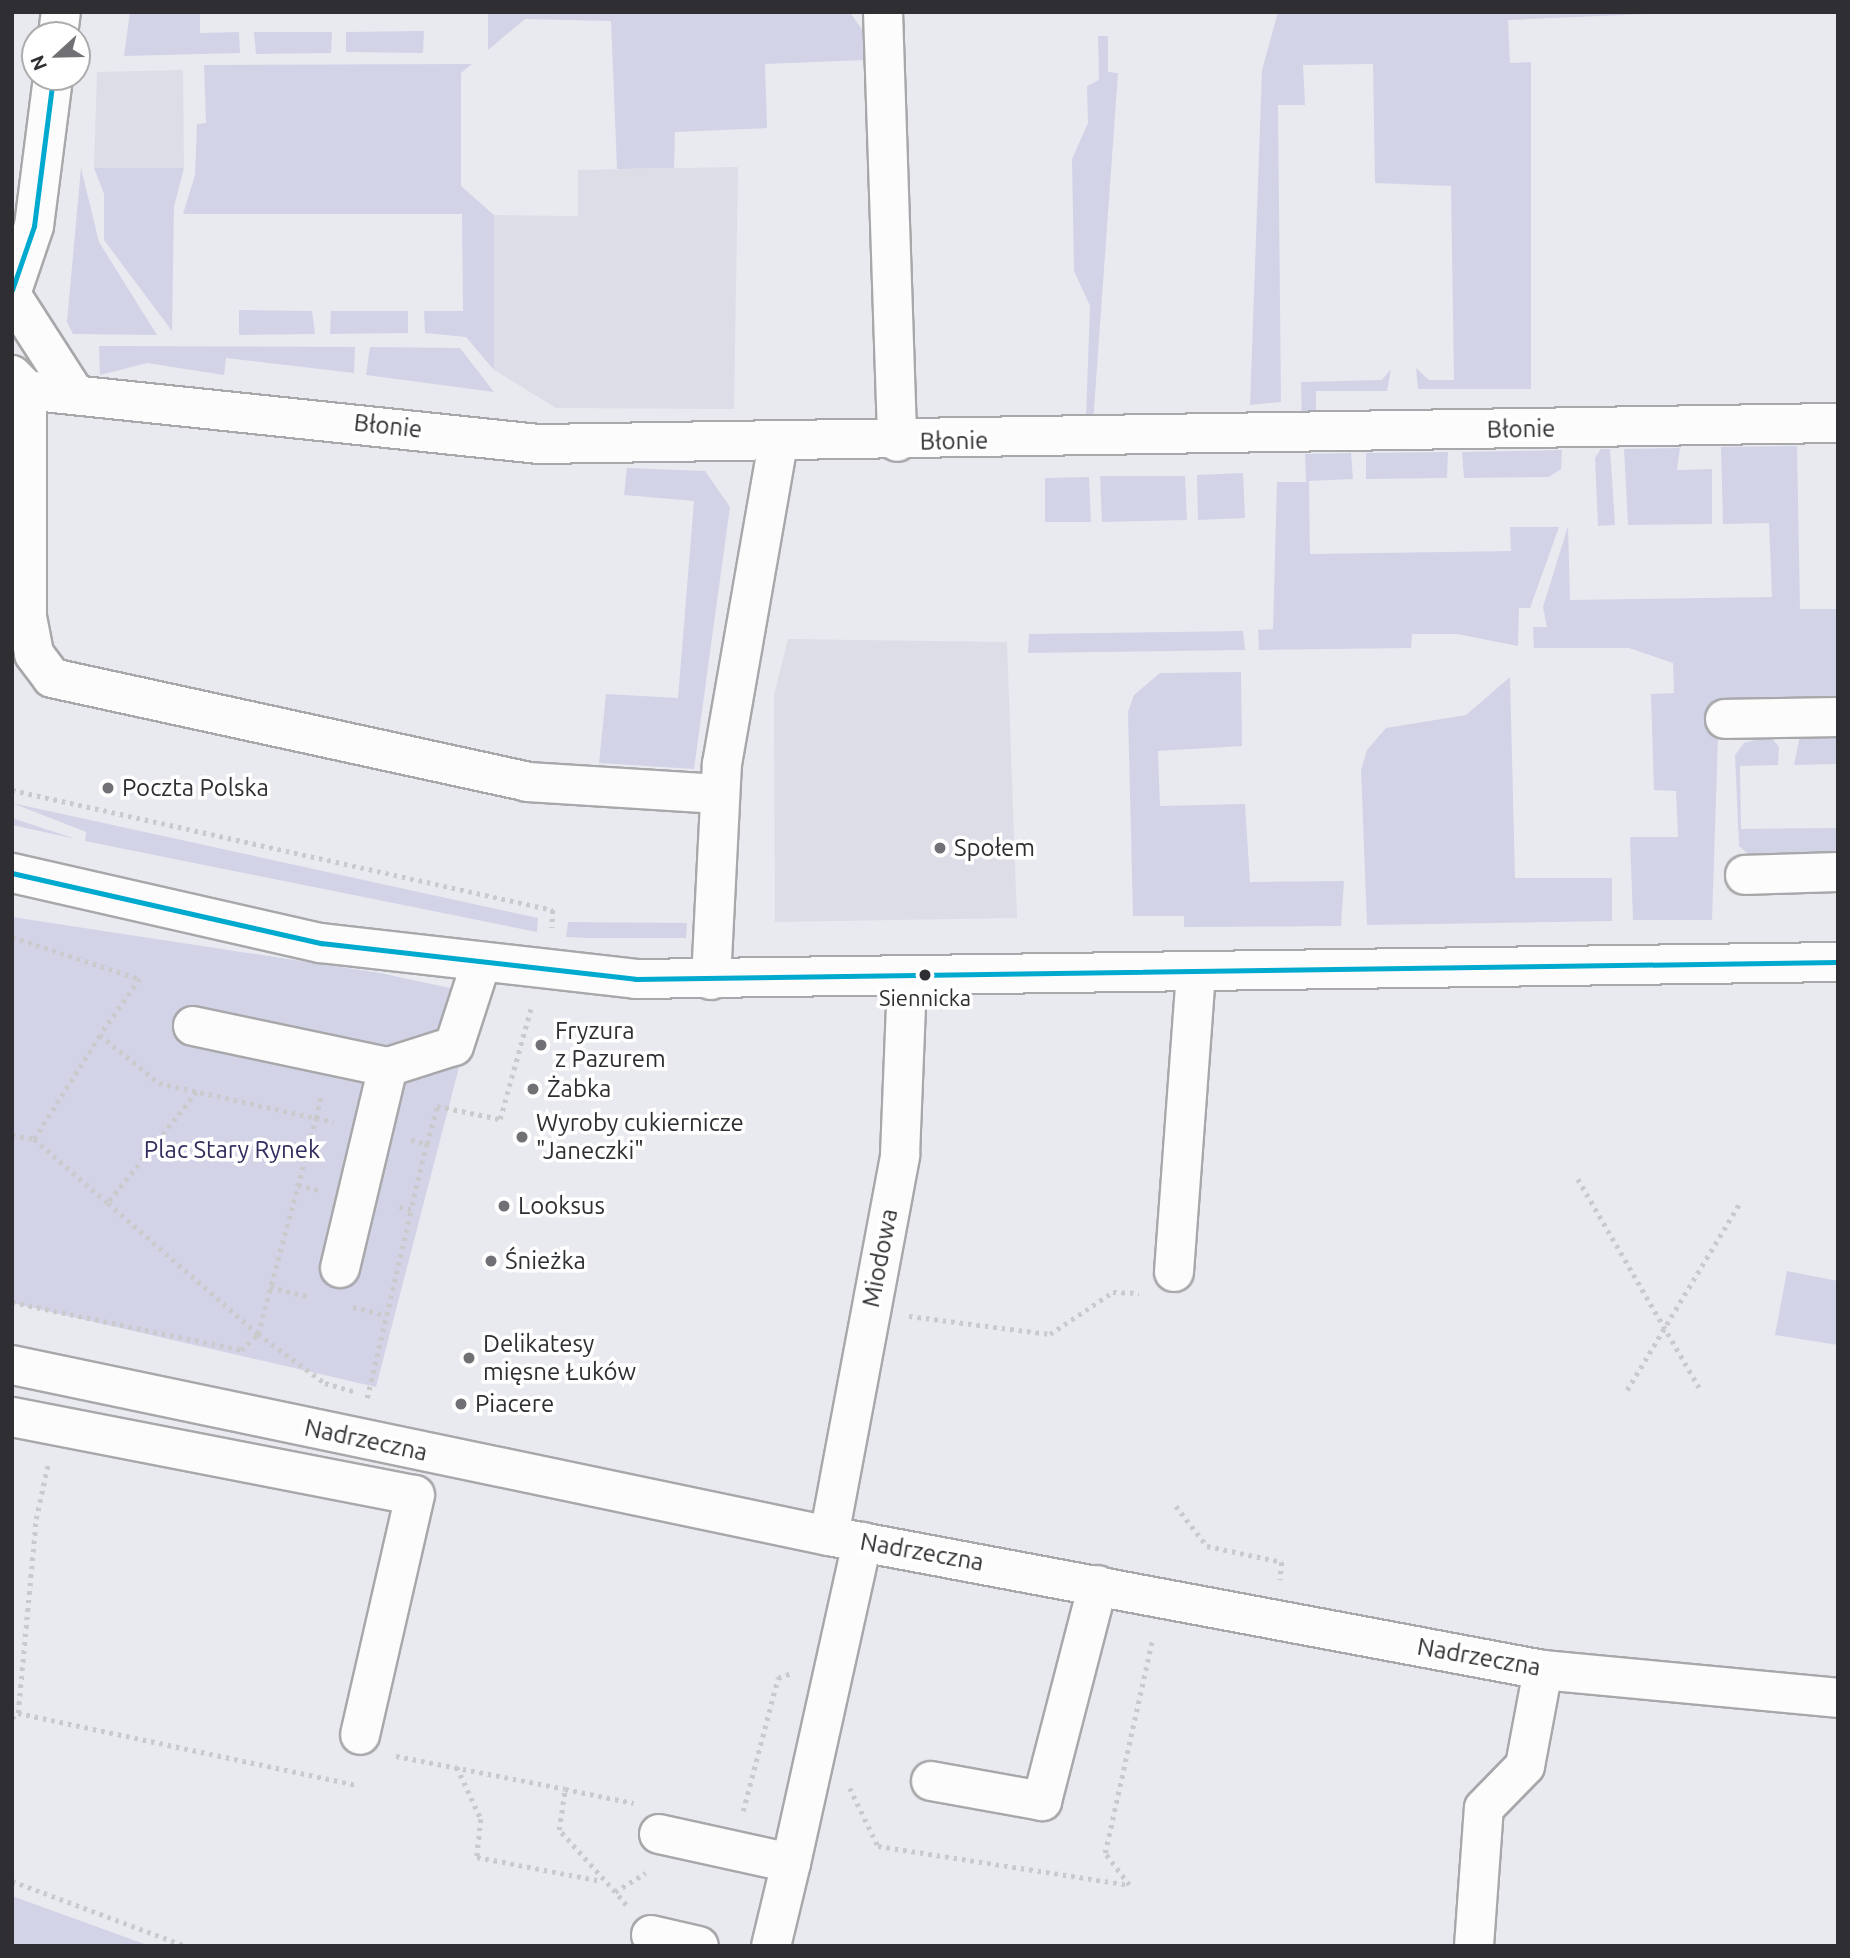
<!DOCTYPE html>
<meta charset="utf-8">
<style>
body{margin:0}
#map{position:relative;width:1850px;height:1958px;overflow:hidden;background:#e9eaef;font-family:Ubuntu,sans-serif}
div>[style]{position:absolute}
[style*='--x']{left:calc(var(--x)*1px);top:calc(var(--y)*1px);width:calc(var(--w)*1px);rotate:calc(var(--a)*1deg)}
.built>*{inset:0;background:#dddde8}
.green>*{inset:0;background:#d2d3e7}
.path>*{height:4.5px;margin-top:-2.25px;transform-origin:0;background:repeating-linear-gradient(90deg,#cacacc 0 3.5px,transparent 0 8.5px)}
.roads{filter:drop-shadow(2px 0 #a8a8ab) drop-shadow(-2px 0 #a8a8ab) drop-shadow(0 2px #a8a8ab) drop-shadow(0 -2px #a8a8ab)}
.minor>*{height:38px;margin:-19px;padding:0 19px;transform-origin:19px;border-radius:19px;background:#fcfcfd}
.major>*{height:38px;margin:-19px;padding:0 19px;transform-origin:19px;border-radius:19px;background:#fcfcfd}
.bus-1>*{height:5px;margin:-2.5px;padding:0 2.5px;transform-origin:2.5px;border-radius:2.5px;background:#00a9ce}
.dots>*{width:19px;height:19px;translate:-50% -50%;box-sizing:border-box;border:4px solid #fff;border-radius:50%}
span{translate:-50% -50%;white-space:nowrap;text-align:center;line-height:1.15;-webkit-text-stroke:7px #fff;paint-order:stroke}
.bus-label{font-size:22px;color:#2f2f33}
.street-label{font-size:24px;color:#2f2f33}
.poi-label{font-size:24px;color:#2f2f33}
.left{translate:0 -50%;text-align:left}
.park-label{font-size:24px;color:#312d5e}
.frame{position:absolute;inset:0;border:14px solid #2f2f33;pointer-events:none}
.north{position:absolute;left:21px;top:21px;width:70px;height:70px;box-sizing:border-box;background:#fff;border:2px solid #acacad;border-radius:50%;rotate:248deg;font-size:19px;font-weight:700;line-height:28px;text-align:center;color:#2f2f33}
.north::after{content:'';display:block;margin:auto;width:24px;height:32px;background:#707075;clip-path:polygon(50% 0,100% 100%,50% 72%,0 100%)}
</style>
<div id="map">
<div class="built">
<div style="clip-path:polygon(183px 70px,184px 168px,94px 168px,97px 72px)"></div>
<div style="clip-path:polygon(738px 167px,734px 409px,556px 408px,494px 370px,494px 215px,578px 216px,578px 170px)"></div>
<div style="clip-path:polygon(788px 639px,1007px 642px,1017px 918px,775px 922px,774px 695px)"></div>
</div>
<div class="green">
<div style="clip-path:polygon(130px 12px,200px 12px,200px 33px,239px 32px,240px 53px,124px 56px)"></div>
<div style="clip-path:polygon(488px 12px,851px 14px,866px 35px,865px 60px,765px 64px,767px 128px,675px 132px,674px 168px,617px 169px,611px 21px,525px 19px,488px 50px)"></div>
<div style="clip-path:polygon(1278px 12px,1692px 12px,1508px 20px,1510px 63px,1531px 62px,1531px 389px,1418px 389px,1416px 368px,1429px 380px,1454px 380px,1451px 186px,1375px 183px,1373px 64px,1303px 65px,1305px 105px,1278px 105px,1281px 402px,1250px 405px,1262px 70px)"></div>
<div style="clip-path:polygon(424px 31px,423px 53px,346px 52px,346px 32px)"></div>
<div style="clip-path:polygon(254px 32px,332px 32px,331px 53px,256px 54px)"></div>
<div style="clip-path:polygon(1098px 36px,1108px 36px,1108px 72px,1118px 73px,1093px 423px,1086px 417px,1090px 306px,1074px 271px,1072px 159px,1088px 123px,1087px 86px,1099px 80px)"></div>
<div style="clip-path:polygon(472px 64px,461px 73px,461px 186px,494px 215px,494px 370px,466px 337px,425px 333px,424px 311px,463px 311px,462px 214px,183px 214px,195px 175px,197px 124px,206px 123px,204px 65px)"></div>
<div style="clip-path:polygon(81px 168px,99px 242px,157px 335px,73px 334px,67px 322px)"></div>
<div style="clip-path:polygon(94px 168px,184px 168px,174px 207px,172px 331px,104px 240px,104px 194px)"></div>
<div style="clip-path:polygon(239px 310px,312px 311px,315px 334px,239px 335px)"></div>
<div style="clip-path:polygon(331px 311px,408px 311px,408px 333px,330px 334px)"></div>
<div style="clip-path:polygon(99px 346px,355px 347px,354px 373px,226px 358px,224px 375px,147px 363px,100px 375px)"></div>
<div style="clip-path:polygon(370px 347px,460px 348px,494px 392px,366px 375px)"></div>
<div style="clip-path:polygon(1391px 369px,1387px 391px,1316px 391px,1316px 424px,1302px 425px,1301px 382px,1382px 380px)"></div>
<div style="clip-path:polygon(1797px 446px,1800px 609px,1838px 609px,1838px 704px,1719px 708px,1712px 920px,1633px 920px,1630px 837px,1678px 837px,1676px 791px,1654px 790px,1651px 694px,1674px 693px,1673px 663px,1629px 648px,1534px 648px,1533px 627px,1547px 627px,1543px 607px,1568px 526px,1570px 600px,1772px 597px,1769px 523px,1723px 524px,1721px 447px)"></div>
<div style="clip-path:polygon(1680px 448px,1677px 470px,1712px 469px,1712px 524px,1628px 525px,1624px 449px)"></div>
<div style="clip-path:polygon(1601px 449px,1610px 449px,1615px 525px,1598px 526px,1595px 458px)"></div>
<div style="clip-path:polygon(1562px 450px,1561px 469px,1549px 477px,1464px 478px,1462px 452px)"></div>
<div style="clip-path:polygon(1448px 452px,1447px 478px,1366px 479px,1366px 453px)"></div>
<div style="clip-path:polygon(1351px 453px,1353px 479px,1309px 481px,1310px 554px,1511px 551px,1510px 527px,1559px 527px,1530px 608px,1519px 608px,1518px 646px,1457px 634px,1412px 634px,1411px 648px,1259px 650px,1258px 630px,1273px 629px,1277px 482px,1306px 482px,1305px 454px)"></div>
<div style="clip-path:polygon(627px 468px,705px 471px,730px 507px,694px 769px,599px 763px,606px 694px,678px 698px,694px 501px,624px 495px)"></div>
<div style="clip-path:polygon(1243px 473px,1245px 518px,1198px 520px,1197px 475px)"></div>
<div style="clip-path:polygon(1100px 476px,1185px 476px,1187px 520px,1102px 522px)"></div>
<div style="clip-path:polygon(1089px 477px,1091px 522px,1045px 522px,1045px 478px)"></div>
<div style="clip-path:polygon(1243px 631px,1245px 650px,1028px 653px,1029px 634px)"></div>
<div style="clip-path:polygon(1241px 672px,1242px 746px,1158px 751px,1160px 806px,1245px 804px,1250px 882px,1344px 881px,1341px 926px,1184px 927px,1184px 916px,1133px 916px,1128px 712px,1134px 695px,1160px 673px)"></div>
<div style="clip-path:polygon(1510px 677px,1515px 878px,1612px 878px,1612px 921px,1367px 925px,1361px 770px,1367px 750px,1386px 728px,1466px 715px)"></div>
<div style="clip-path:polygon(1838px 735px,1838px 764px,1794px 765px,1800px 736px)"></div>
<div style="clip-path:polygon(1770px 736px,1779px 747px,1778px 765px,1740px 766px,1741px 829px,1838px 828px,1838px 858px,1754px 859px,1739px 846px,1735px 755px,1744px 743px)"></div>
<div style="clip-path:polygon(12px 803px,538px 918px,537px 932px,85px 841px,86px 832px)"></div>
<div style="clip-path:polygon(12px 818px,76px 839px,12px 825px)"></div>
<div style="clip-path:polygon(12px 917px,380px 973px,478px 994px,376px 1387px,12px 1303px)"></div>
<div style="clip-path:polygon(568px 922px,687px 923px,686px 938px,588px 938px,566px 937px)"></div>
<div style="clip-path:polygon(1787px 1271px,1838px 1281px,1838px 1345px,1775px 1335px)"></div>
<div style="clip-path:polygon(12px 1896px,150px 1946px,12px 1946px)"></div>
</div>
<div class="path">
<div style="--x:12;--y:790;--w:554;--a:12.51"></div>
<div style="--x:553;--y:910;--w:18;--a:93"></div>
<div style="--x:12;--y:937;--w:135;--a:18.2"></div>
<div style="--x:140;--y:979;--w:69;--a:125.5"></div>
<div style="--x:100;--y:1035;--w:76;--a:39.1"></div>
<div style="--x:159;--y:1083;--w:161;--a:12.6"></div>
<div style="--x:316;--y:1118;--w:25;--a:-78"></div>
<div style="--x:197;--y:1092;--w:142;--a:128.7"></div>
<div style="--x:108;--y:1203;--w:199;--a:41.1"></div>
<div style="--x:258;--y:1334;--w:224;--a:-75"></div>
<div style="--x:316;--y:1118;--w:18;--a:13"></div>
<div style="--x:12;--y:1135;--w:22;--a:10"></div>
<div style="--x:34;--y:1139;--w:98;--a:40.9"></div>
<div style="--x:34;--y:1139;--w:123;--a:-57.6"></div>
<div style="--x:411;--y:1140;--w:16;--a:14"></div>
<div style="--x:427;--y:1144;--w:68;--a:103.6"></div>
<div style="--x:427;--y:1144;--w:39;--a:-75"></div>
<div style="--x:437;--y:1106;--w:64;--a:11.7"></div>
<div style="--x:500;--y:1119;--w:115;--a:-74.4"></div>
<div style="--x:1578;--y:1179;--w:241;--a:59.8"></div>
<div style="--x:298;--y:1185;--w:21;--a:14"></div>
<div style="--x:270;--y:1287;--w:41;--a:14"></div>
<div style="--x:12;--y:1302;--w:234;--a:11.8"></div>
<div style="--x:241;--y:1350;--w:23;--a:-43"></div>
<div style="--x:258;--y:1334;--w:83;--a:36.2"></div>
<div style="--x:325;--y:1383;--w:33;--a:16"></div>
<div style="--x:353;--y:1307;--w:34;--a:14"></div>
<div style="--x:909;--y:1316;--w:142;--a:7.3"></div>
<div style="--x:1050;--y:1334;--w:76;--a:-33.7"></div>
<div style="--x:1113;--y:1292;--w:26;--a:2"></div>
<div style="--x:1627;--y:1390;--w:218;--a:-58.9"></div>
<div style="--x:367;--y:1398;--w:193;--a:-76.8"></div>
<div style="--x:411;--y:1210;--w:16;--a:-166"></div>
<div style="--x:1176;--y:1506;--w:51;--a:52.2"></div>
<div style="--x:1207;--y:1546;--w:77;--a:12"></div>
<div style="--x:1282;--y:1562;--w:18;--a:96"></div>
<div style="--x:18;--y:1713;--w:195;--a:-84.7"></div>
<div style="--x:36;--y:1519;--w:56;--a:-77.7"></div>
<div style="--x:12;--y:1718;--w:8;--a:-40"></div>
<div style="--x:18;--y:1713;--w:348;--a:12"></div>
<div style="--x:396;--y:1756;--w:172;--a:11"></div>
<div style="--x:457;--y:1767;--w:57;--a:65.2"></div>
<div style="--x:481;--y:1819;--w:38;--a:96"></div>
<div style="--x:477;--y:1857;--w:127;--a:10.9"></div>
<div style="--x:850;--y:1788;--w:64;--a:64.2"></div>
<div style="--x:878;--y:1846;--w:254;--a:8.8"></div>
<div style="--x:1129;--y:1885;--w:40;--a:-127"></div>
<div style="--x:1105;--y:1853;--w:221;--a:-77.5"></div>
<div style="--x:743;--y:1811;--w:138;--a:-75.3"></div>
<div style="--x:778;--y:1678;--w:15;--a:-20"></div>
<div style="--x:12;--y:1881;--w:186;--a:20.5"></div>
<div style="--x:615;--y:1892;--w:84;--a:-132.1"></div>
<div style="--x:559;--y:1830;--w:41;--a:-81.7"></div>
<div style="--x:565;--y:1789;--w:70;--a:11.5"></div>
<div style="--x:626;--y:1905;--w:17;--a:-130"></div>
<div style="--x:615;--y:1892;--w:36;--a:-32"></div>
</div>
<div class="roads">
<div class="minor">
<div style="--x:883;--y:12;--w:430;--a:88.1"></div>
<div style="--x:58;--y:35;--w:23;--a:-83"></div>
<div style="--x:12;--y:291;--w:69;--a:-71.3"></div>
<div style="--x:34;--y:226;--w:150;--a:-82.7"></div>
<div style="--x:12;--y:296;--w:113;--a:57.3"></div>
<div style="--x:12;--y:375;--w:21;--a:45"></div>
<div style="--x:27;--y:390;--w:17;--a:7"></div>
<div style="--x:44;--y:392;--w:499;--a:6"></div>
<div style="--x:540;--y:444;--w:1298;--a:-0.93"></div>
<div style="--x:27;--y:390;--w:227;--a:90"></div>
<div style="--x:27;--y:617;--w:38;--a:79"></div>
<div style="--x:34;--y:654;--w:30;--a:53"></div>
<div style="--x:52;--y:678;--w:486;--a:12.3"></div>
<div style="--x:527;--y:782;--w:193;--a:3.6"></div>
<div style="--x:1725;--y:719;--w:113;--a:-1"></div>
<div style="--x:1745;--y:875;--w:93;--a:-1.8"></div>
<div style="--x:711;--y:980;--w:216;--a:-87.1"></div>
<div style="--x:722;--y:764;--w:326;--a:-80.1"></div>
<div style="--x:193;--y:1026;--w:199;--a:11.9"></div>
<div style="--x:388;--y:1067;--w:69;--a:-17.7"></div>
<div style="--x:454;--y:1046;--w:84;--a:-72"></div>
<div style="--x:340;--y:1268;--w:207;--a:-76.6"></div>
<div style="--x:1174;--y:1272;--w:299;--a:-85.8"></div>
<div style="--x:12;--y:1365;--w:835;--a:11.82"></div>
<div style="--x:829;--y:1536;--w:726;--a:10.63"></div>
<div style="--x:1543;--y:1670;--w:296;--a:5.4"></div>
<div style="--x:12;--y:1417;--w:410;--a:11"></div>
<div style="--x:415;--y:1495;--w:246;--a:102.9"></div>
<div style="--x:829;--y:1536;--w:388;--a:-79.4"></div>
<div style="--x:900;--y:1155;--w:177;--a:-87.7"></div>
<div style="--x:931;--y:1781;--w:113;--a:10.2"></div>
<div style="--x:1042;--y:1801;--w:223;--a:-75.5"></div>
<div style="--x:659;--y:1834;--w:135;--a:12.4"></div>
<div style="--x:791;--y:1863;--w:85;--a:103.5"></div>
<div style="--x:791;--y:1863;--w:329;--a:-77.5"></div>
<div style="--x:651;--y:1935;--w:49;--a:12.9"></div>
<div style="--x:1474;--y:1946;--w:138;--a:-85.9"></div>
<div style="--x:1484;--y:1808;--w:59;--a:-45.7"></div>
<div style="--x:1525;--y:1766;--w:98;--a:-79.4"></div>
</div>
<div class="major">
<div style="--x:12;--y:873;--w:317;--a:12.8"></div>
<div style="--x:321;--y:943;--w:316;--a:6.5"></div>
<div style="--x:635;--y:979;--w:1203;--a:-0.81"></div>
</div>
</div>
<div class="bus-1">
<div style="--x:12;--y:290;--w:68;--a:-71"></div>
<div style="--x:34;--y:226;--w:150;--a:-82.7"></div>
<div style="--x:12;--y:873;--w:317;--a:12.8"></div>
<div style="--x:321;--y:943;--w:316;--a:6.5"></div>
<div style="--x:635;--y:979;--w:1203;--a:-0.81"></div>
</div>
<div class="dots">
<div style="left:108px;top:788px;background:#707075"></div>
<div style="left:940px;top:848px;background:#707075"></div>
<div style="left:925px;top:975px;background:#2f2f33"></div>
<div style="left:541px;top:1045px;background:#707075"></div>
<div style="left:533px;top:1089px;background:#707075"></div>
<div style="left:522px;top:1137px;background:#707075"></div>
<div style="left:504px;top:1206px;background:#707075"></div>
<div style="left:491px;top:1261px;background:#707075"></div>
<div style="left:469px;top:1358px;background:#707075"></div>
<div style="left:461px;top:1404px;background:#707075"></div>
</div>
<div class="bus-label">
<span style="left:925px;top:998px">Siennicka</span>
</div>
<div class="street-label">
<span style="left:388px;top:426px;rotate:6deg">Błonie</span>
<span style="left:1521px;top:429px;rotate:-1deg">Błonie</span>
<span style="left:954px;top:441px;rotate:-1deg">Błonie</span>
<span style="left:880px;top:1258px;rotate:-79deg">Miodowa</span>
<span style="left:366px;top:1440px;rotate:12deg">Nadrzeczna</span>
<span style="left:922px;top:1552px;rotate:10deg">Nadrzeczna</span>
<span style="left:1479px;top:1657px;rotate:10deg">Nadrzeczna</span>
</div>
<div class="poi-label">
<span class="left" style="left:122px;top:788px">Poczta Polska</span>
<span class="left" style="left:954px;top:848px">Społem</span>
<span class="left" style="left:555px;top:1045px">Fryzura<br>z Pazurem</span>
<span class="left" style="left:547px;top:1089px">Żabka</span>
<span class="left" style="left:536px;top:1137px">Wyroby cukiernicze<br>"Janeczki"</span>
<span class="left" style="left:518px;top:1206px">Looksus</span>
<span class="left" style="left:505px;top:1261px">Śnieżka</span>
<span class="left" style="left:483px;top:1358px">Delikatesy<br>mięsne Łuków</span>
<span class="left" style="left:475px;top:1404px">Piacere</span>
</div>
<div class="park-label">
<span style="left:232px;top:1150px">Plac Stary Rynek</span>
</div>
<div class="frame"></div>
<div class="north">N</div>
</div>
